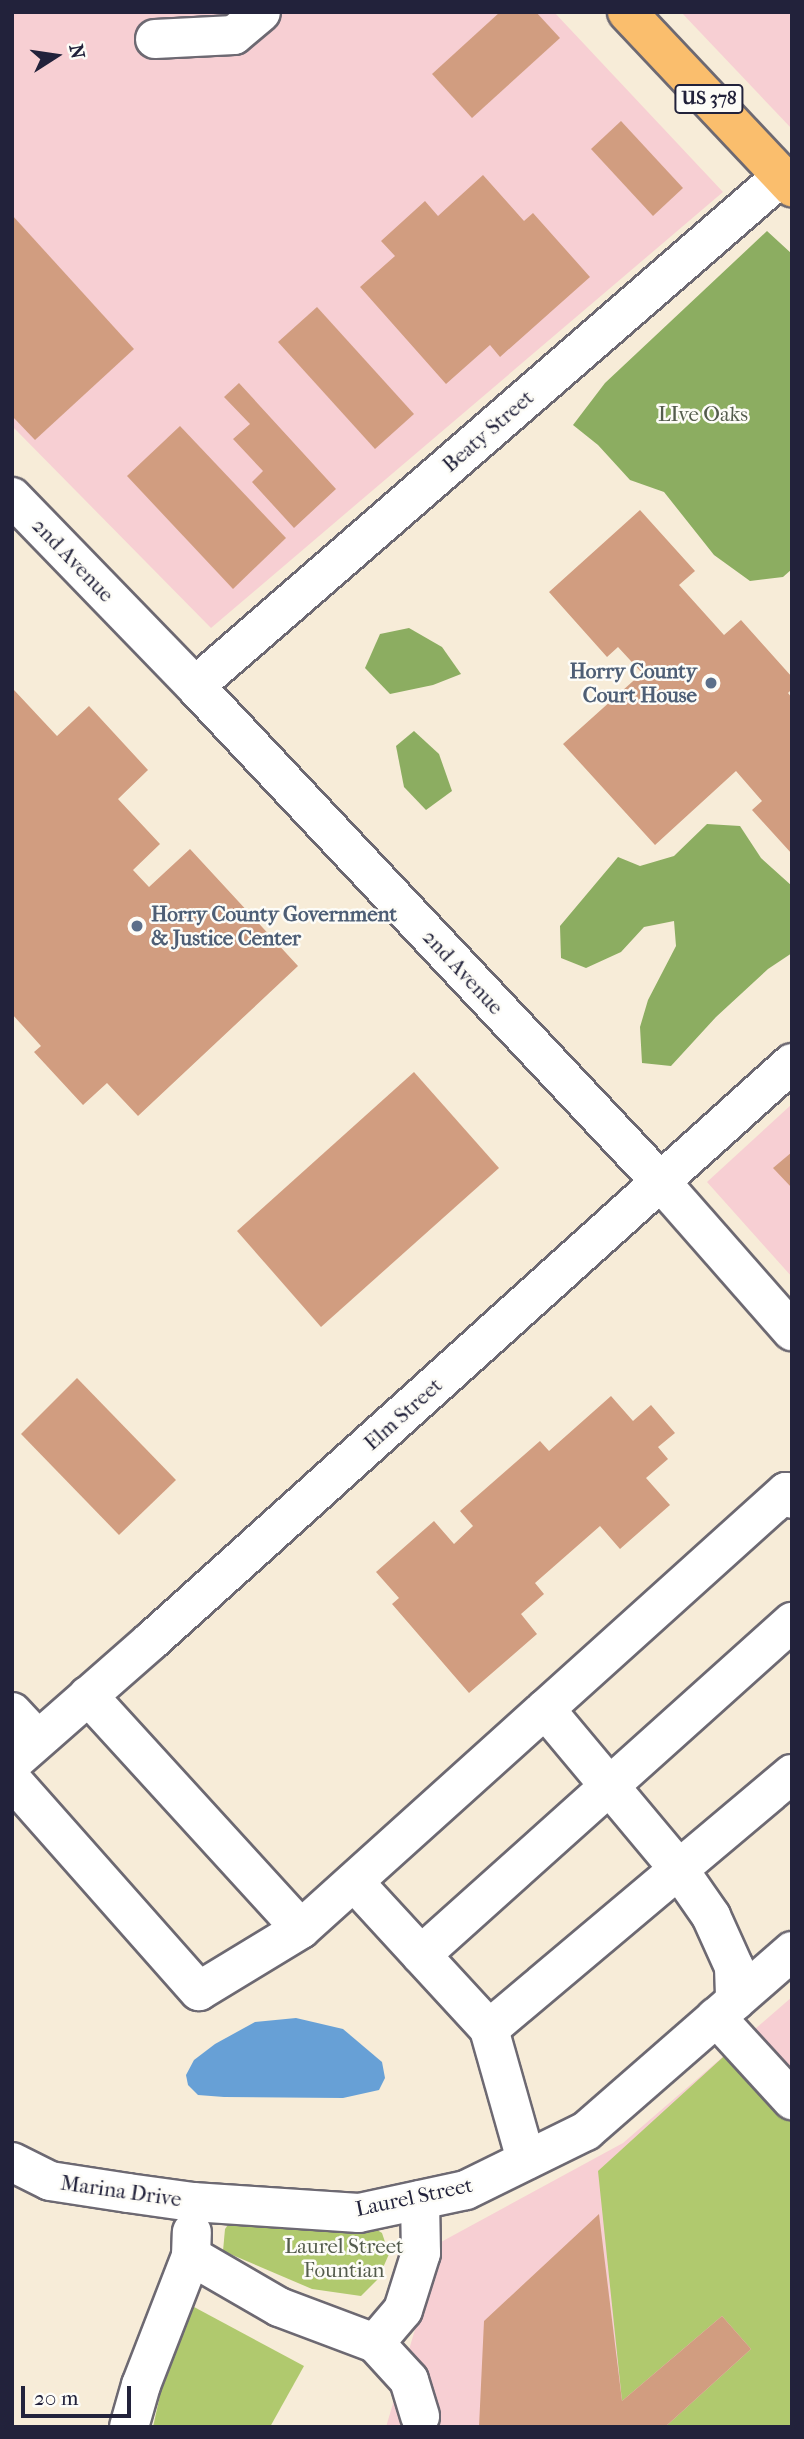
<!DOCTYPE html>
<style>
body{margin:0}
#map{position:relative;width:804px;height:2439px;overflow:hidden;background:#f7ecd8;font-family:"IM FELL French Canon",serif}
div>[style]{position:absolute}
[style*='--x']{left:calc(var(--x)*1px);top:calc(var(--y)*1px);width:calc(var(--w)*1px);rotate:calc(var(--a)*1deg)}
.built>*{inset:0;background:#f7cfd3}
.green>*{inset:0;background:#b0c96e}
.forest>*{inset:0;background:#8cad61}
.water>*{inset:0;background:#67a0d6}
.building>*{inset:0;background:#d19d80}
.roads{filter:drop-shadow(2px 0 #6d6972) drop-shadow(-2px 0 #6d6972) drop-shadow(0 2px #6d6972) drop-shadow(0 -2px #6d6972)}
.minor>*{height:38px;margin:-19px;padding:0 19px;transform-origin:19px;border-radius:19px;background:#fff}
.major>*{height:38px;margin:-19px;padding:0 19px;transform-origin:19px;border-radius:19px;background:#fabe6d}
.dots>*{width:19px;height:19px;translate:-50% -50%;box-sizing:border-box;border:4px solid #fdfcf7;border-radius:50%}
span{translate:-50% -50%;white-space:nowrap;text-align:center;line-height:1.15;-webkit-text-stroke:5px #fdfcf7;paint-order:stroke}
.shield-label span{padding:2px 5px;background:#fdfcf7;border:2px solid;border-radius:5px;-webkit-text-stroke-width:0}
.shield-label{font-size:19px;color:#22223b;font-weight:700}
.park-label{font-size:21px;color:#545c4d}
.street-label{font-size:21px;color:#22223b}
.service-label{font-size:21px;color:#4e5e75;font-weight:700}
.right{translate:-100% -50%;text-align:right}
.left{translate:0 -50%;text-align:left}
.frame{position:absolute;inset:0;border:14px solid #22223b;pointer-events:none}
.north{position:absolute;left:21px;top:21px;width:70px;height:70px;-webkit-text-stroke:5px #fdfcf7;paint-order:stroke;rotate:78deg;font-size:19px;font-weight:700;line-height:28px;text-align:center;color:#22223b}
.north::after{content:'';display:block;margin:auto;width:24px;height:32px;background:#22223b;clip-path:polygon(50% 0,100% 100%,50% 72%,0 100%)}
.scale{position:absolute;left:21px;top:2386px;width:110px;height:32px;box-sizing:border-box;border:4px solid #22223b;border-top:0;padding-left:9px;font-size:21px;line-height:24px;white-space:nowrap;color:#22223b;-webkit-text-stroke:5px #fdfcf7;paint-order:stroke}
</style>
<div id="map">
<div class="built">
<div style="clip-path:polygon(12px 12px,554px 12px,723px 192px,211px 628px,12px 426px)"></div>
<div style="clip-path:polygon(681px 12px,792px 12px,792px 129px)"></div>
<div style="clip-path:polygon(792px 1104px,792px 1277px,707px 1182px)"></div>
<div style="clip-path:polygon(792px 1997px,792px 2427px,386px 2427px,441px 2242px,623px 2143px)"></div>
</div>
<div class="green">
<div style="clip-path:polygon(744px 2038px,792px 2108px,792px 2427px,665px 2427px,751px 2349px,722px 2316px,622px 2401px,598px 2171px)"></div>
<div style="clip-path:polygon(233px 2218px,366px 2223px,382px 2233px,389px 2254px,378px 2279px,361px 2296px,312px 2289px,223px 2251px,225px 2229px)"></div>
<div style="clip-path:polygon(181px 2300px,304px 2366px,270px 2427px,153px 2427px)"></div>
</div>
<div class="forest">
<div style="clip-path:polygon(767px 231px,792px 254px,792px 569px,783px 577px,750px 581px,714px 555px,664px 492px,630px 480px,598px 445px,573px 425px,605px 383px)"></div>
<div style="clip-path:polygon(409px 628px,442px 647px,461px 674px,433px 685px,390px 694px,365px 668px,380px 634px)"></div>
<div style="clip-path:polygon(414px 731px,439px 754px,452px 791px,426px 810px,404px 787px,396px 746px)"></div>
<div style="clip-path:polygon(707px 824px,740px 826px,761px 858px,792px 886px,792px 953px,768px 969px,716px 1017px,671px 1066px,642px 1063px,640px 1027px,648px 1000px,676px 946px,674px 921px,644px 927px,621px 952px,586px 968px,561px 958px,560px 926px,618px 857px,640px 866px,674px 856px)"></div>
</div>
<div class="water">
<div style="clip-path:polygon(296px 2018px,343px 2029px,382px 2062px,385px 2078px,379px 2090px,343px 2098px,224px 2097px,198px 2095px,188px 2085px,186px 2075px,194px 2060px,215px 2044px,255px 2022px)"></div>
</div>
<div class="building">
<div style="clip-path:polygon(500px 12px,536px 12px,560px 38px,472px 118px,432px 74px)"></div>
<div style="clip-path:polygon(621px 121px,683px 188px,653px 216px,591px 149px)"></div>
<div style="clip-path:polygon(483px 175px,524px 221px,533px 213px,590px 277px,500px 357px,490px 345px,446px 384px,360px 287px,395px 256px,381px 241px,425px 201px,438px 216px)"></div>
<div style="clip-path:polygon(12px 215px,134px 349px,35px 440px,12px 416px)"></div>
<div style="clip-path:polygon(317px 307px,414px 414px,375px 449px,278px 342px)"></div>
<div style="clip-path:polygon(239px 383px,336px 489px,294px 528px,252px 482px,263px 471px,233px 439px,250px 424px,224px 397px)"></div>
<div style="clip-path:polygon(180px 426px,286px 538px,233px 589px,127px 476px)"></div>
<div style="clip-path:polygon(640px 510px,695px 571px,679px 585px,724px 635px,741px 620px,792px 677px,792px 689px,788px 693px,792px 698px,792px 854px,752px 810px,762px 801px,736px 771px,655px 845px,563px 744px,642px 673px,618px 647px,607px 657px,549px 592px)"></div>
<div style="clip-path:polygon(14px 690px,57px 736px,89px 706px,148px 770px,118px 799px,160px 844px,133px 870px,149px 887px,190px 849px,298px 966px,138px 1116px,107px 1083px,83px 1105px,34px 1052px,41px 1046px,12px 1014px)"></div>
<div style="clip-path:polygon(414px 1072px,499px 1168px,321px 1327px,237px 1231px)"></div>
<div style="clip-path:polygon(792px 1152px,792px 1188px,773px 1168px)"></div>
<div style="clip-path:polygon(77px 1378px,176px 1480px,119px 1535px,21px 1434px)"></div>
<div style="clip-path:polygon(611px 1396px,633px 1421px,651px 1405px,675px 1433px,658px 1447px,668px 1459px,646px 1478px,670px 1505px,620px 1549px,600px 1526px,535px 1583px,544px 1594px,521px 1614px,537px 1634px,469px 1693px,392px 1604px,399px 1598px,376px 1572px,434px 1521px,454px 1544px,473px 1526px,460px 1511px,540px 1441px,549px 1451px)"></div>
<div style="clip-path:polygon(599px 2214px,622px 2401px,722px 2316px,751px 2349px,665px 2427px,479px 2427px,484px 2321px)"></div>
</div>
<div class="roads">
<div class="minor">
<div style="--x:155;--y:39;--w:79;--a:-2.9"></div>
<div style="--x:234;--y:35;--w:35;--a:-40"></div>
<div style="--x:12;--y:497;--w:263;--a:45.9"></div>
<div style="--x:195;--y:686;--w:679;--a:46.79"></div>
<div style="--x:660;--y:1181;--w:200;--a:48.7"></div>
<div style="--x:195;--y:686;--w:778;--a:-40.98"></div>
<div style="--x:545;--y:1709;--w:206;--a:50.1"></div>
<div style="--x:677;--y:1867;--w:60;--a:55.2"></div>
<div style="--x:711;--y:1916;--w:56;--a:65.7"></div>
<div style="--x:734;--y:1967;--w:34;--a:88"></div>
<div style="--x:12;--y:1712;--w:37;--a:47"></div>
<div style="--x:12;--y:1763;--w:185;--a:-41.3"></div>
<div style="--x:151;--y:1641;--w:863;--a:-42.04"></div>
<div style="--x:12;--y:1780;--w:282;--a:48.5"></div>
<div style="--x:199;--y:1991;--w:119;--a:-31.3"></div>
<div style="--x:301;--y:1929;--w:316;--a:-132.4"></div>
<div style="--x:354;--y:1882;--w:200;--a:47.4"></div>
<div style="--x:489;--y:2029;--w:396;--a:-40.1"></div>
<div style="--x:301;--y:1929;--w:653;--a:-42.02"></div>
<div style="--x:786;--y:1492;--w:9;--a:49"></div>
<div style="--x:421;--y:1955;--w:499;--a:-41.9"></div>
<div style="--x:716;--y:2017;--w:113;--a:47.5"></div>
<div style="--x:489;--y:2029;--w:136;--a:74.2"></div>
<div style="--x:12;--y:2162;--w:42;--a:26.6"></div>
<div style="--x:50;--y:2181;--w:79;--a:8.7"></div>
<div style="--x:128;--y:2193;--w:66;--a:7.9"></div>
<div style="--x:193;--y:2202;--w:166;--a:3.8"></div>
<div style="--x:359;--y:2213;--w:109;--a:-12.1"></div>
<div style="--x:466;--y:2190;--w:134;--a:-26.2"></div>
<div style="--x:586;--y:2131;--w:274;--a:-41.1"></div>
<div style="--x:191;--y:2256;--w:102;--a:30.1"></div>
<div style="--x:279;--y:2307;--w:103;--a:20.6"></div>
<div style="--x:375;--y:2343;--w:43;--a:-49.7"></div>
<div style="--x:403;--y:2310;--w:60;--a:-72.5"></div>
<div style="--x:421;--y:2253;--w:53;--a:-91.1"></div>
<div style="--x:375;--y:2343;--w:50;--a:47.4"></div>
<div style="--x:409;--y:2380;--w:38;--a:73"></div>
<div style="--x:129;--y:2427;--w:44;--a:-74.1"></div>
<div style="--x:141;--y:2385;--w:138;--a:-68.8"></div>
<div style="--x:191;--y:2256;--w:24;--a:-88"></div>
</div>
<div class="major">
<div style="--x:627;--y:12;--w:241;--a:46.7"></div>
</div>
</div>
<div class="dots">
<div style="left:711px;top:683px;background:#5c6f8a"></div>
<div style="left:137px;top:926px;background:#5c6f8a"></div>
</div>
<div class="shield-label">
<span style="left:709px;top:99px">US 378</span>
</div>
<div class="park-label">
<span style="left:703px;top:414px">LIve Oaks</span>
<span style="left:344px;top:2258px">Laurel Street<br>Fountian</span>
</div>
<div class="street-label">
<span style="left:488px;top:431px;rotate:-41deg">Beaty Street</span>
<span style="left:73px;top:560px;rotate:46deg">2nd Avenue</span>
<span style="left:463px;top:972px;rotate:47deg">2nd Avenue</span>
<span style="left:403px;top:1414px;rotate:-42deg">Elm Street</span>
<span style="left:121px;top:2191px;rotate:8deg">Marina Drive</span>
<span style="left:414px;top:2197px;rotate:-12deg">Laurel Street</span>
</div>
<div class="service-label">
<span class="right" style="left:697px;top:683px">Horry County<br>Court House</span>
<span class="left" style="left:151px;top:926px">Horry County Government<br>&amp; Justice Center</span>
</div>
<div class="frame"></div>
<div class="north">N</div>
<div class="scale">20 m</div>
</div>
